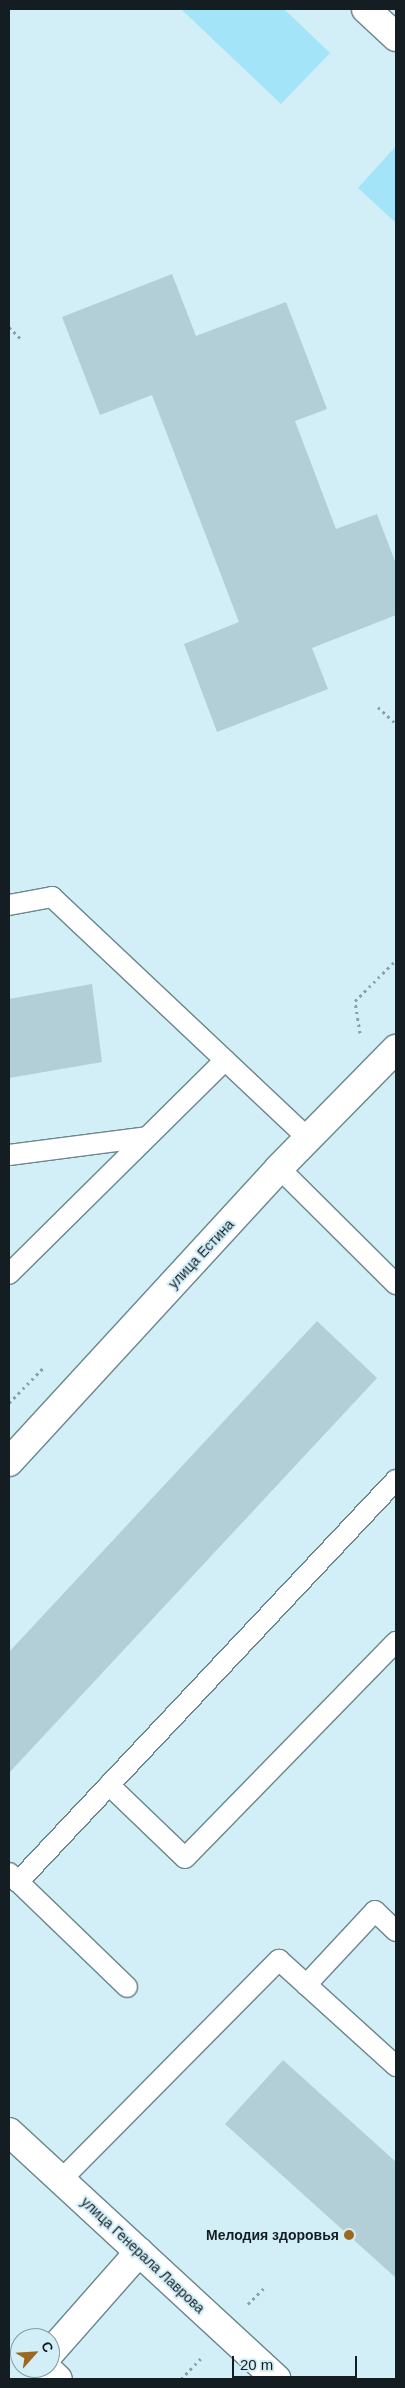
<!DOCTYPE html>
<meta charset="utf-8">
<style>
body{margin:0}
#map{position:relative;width:405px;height:2388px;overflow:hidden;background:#d2eef7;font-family:Helvetica,sans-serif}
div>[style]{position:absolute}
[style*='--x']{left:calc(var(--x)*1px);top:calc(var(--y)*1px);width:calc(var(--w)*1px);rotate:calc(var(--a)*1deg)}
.green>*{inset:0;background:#a4e4f9}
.building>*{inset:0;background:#b2ced7}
.path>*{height:3px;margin-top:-1.5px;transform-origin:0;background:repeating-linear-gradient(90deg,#8ba0a8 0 2.5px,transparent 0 6.5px)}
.roads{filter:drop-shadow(1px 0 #6c868f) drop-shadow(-1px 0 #6c868f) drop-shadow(0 1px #6c868f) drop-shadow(0 -1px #6c868f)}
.lane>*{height:20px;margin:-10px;padding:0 10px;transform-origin:10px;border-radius:10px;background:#fff}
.street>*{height:28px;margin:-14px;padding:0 14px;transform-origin:14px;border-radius:14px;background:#fff}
.dots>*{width:14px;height:14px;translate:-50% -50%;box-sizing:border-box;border:2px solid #d2eef7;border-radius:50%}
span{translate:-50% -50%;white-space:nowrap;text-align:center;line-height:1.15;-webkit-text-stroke:4px #d2eef7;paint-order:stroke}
.street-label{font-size:14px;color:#141e22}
.poi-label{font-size:14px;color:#141e22;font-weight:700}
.right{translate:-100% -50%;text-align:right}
.frame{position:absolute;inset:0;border:10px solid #141e22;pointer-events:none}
.north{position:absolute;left:10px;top:2328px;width:50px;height:50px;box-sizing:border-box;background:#d2eef7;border:1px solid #869ba2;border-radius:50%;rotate:64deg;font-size:14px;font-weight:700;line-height:20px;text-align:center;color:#141e22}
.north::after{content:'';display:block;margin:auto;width:18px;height:22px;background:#9c671f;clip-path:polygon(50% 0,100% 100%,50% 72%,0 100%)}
.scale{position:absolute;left:232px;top:2356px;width:125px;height:22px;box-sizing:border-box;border:2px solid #141e22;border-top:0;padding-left:6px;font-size:15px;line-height:18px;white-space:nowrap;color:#141e22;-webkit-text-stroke:4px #d2eef7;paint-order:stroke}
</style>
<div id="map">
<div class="green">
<div style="clip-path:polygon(181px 9px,284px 9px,330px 53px,281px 104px)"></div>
<div style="clip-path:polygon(396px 146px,396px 223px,358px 188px)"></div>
</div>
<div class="building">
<div style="clip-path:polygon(172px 274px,196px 336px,286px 302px,327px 409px,295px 421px,336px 529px,377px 514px,396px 564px,396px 615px,312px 648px,328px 689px,217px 732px,184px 644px,239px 622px,152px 395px,100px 415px,62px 317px)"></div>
<div style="clip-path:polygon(92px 984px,102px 1062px,9px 1078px,9px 999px)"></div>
<div style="clip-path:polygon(317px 1321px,377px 1378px,9px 1773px,9px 1652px)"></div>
<div style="clip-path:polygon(283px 2060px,396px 2162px,396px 2278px,225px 2124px)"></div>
</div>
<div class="path">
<div style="--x:9;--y:327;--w:18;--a:45"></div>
<div style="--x:378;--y:707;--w:25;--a:43"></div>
<div style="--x:360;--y:1033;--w:32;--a:-99"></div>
<div style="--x:355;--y:1001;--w:58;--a:-45"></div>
<div style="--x:9;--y:1403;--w:49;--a:-45.8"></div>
<div style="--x:248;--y:2304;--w:25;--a:-45"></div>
<div style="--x:181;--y:2379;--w:29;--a:-46"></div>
</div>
<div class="roads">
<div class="lane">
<div style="--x:9;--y:905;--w:44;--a:-10.5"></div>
<div style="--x:52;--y:897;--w:352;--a:43.3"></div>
<div style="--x:9;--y:1155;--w:139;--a:-7.4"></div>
<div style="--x:279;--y:1168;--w:165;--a:44.8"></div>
<div style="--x:9;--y:1274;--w:304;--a:-44.7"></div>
<div style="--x:109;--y:1785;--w:105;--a:43.8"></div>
<div style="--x:185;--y:1858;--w:302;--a:-45.7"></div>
<div style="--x:9;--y:1873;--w:164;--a:44"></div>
<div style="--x:18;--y:1882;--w:552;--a:-46.76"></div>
<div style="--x:306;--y:1985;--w:101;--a:-47"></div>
<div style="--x:375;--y:1911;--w:29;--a:44"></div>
<div style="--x:61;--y:2180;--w:310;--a:-45.3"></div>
<div style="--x:279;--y:1960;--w:158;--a:42.2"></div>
</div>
<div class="street">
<div style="--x:366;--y:9;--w:41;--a:43"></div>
<div style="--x:9;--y:1462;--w:399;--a:-47.4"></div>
<div style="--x:279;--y:1168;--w:167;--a:-45.5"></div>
<div style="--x:9;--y:2132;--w:364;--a:42.7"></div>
<div style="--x:50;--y:2353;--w:135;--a:-48.6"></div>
<div style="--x:46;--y:2368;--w:16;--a:43"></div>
</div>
</div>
<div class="dots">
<div style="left:349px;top:2235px;background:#9c671f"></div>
</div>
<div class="street-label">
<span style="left:201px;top:1254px;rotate:-47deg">улица Естина</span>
<span style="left:143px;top:2255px;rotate:43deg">улица Генерала Лаврова</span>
</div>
<div class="poi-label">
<span class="right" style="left:339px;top:2235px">Мелодия здоровья</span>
</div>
<div class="frame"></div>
<div class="north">С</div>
<div class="scale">20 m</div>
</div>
